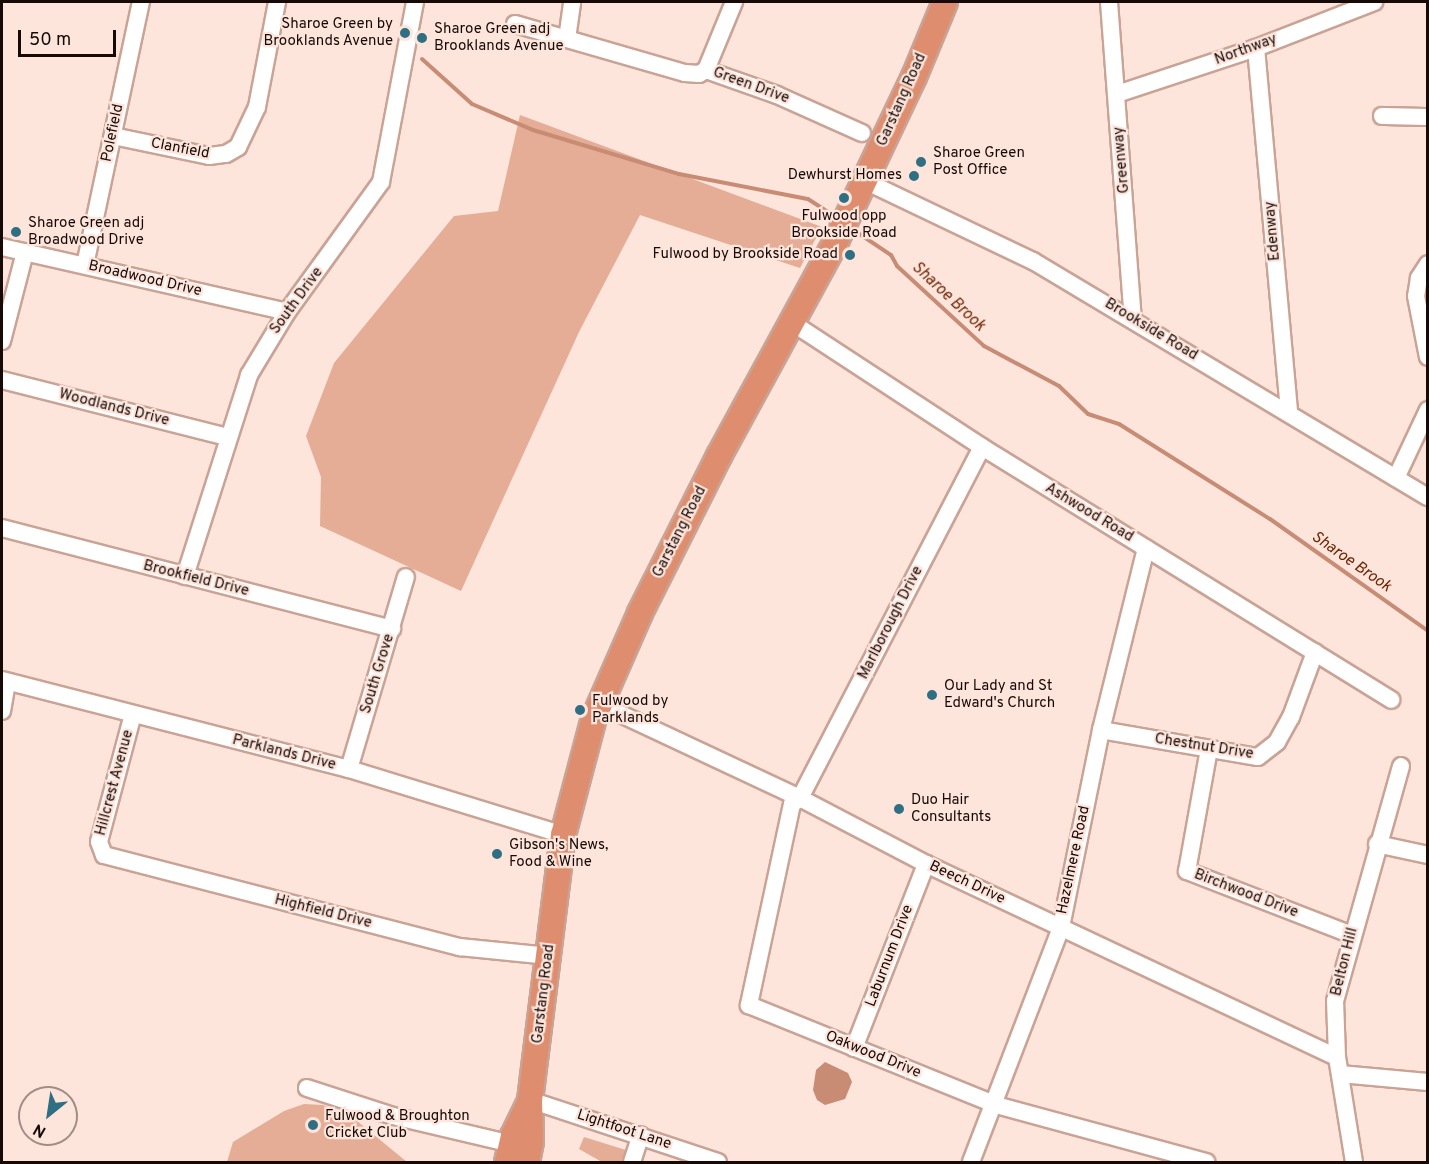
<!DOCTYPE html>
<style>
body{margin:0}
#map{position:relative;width:1429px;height:1164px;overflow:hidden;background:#fde5dc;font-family:Overpass,sans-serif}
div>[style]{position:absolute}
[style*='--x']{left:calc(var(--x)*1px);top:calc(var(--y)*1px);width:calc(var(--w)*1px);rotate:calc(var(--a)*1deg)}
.green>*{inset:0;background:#e5ac96}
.water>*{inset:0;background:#c88b74}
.stream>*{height:4px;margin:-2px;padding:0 2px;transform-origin:2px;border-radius:2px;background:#c88b74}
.roads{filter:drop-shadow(2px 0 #c9a395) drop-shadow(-2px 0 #c9a395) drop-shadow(0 2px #c9a395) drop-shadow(0 -2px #c9a395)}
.minor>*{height:16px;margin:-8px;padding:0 8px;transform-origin:8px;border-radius:8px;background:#fff}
.highway>*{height:24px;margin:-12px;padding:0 12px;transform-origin:12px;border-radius:12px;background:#de8e6f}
.dots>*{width:16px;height:16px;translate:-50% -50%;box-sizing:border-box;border:3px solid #fde5dc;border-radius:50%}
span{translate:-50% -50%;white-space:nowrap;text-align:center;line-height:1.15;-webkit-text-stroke:4.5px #fde5dc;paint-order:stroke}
.poi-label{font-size:15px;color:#170a06}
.right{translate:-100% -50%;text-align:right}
.left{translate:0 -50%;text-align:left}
.street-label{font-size:15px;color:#170a06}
.water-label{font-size:16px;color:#6e2501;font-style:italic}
.frame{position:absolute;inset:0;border:3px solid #170a06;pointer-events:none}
.north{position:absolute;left:18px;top:1086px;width:60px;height:60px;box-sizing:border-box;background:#fde5dc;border:2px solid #a18d86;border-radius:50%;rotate:210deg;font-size:16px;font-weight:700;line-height:24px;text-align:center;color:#170a06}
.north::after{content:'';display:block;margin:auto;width:21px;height:27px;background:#2f6f83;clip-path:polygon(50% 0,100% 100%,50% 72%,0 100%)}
.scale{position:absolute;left:18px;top:30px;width:98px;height:27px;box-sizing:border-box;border:3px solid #170a06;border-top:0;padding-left:8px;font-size:18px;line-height:21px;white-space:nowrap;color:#170a06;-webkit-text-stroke:4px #fde5dc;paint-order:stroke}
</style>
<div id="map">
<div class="green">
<div style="clip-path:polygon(520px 115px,822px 227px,800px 268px,640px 215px,579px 332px,461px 591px,320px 526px,321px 477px,306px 436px,334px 363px,454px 216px,498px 211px)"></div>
<div style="clip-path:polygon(304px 1104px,323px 1105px,351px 1116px,407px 1162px,227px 1162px,233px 1142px,284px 1111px)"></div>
<div style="clip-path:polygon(584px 1137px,629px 1151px,624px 1162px,602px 1162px,579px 1149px)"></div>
</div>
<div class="water">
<div style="clip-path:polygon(825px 1062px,848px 1073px,852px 1082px,845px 1099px,825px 1105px,817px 1100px,813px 1090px,816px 1070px)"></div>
</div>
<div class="stream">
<div style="--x:422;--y:59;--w:67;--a:42"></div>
<div style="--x:472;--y:104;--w:66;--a:23.1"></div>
<div style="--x:533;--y:130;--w:152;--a:16.8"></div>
<div style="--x:679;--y:174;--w:131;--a:11"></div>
<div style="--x:808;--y:199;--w:37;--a:33"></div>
<div style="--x:852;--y:229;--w:47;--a:33.7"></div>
<div style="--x:891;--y:255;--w:13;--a:61"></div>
<div style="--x:897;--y:266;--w:118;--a:42.6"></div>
<div style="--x:984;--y:346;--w:85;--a:28.1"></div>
<div style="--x:1059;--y:386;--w:40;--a:44"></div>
<div style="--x:1088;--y:414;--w:33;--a:18"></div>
<div style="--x:1119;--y:424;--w:178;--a:32.2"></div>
<div style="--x:1270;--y:519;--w:194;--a:35.3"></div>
</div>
<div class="roads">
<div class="minor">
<div style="--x:1109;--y:2;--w:317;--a:85.7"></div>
<div style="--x:515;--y:24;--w:177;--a:16.1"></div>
<div style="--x:685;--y:73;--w:14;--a:4"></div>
<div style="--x:699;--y:74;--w:8;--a:-30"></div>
<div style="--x:567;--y:39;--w:37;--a:-82"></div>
<div style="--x:1256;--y:48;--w:367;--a:84.8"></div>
<div style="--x:706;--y:70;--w:75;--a:19.4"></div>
<div style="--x:777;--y:95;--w:93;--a:24.1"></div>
<div style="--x:706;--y:70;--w:74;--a:-67.6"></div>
<div style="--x:1117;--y:94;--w:146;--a:-18.3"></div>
<div style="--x:1256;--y:48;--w:127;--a:-21.3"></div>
<div style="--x:1382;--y:116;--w:46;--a:1.2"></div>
<div style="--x:113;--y:136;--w:98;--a:11.8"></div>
<div style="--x:209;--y:156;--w:17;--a:-7"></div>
<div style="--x:226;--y:154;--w:14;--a:-30"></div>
<div style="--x:238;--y:147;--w:44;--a:-64.6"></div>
<div style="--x:257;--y:107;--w:107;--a:-79.2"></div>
<div style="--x:865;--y:181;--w:186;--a:25.5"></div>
<div style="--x:1033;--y:261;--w:460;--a:30.9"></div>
<div style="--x:2;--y:247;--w:292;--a:12.8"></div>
<div style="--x:1428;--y:264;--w:17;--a:123"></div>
<div style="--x:1419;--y:278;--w:18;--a:99"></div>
<div style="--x:1416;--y:296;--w:62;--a:78.9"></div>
<div style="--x:85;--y:265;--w:269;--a:-78"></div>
<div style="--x:791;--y:322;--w:228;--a:33.2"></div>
<div style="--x:982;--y:447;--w:481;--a:31.7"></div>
<div style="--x:2;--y:341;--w:92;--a:-75.5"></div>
<div style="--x:2;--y:380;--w:232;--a:14.2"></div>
<div style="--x:982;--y:447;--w:395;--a:117.4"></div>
<div style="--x:800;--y:798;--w:10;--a:143"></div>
<div style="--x:792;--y:804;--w:206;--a:102.1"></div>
<div style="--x:749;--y:1005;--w:266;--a:22"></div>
<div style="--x:996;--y:1105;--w:218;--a:15.2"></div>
<div style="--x:1396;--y:478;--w:75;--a:-64.8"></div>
<div style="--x:2;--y:528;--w:403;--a:14.5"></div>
<div style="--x:185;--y:576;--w:211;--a:-72.3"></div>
<div style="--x:249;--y:375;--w:74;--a:-58.9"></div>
<div style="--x:287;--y:312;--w:160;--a:-54.1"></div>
<div style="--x:381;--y:182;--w:183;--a:-79.3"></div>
<div style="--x:2;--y:680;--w:358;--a:14.4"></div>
<div style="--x:349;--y:769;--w:224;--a:17.1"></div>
<div style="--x:599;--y:704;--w:222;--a:25.1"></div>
<div style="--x:800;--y:798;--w:142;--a:27.6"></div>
<div style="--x:926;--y:864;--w:454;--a:25.2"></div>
<div style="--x:2;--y:711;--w:29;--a:-80"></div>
<div style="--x:133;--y:714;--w:132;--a:104.9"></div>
<div style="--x:99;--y:842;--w:14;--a:69"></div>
<div style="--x:104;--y:855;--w:368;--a:14.5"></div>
<div style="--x:460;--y:947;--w:89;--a:5.8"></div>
<div style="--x:1101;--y:730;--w:159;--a:9.8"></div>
<div style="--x:1258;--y:757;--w:24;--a:-38"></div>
<div style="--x:1277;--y:742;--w:29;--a:-61"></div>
<div style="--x:1291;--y:717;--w:69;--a:-69.7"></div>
<div style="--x:1209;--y:749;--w:124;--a:100.2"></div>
<div style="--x:1187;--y:871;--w:177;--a:21.2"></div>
<div style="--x:349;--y:769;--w:200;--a:-73.5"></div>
<div style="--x:1377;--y:844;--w:52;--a:12.2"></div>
<div style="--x:854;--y:1048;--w:198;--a:-68.6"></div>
<div style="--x:1340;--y:1074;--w:88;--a:5.2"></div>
<div style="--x:307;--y:1088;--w:90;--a:18"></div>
<div style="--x:393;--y:1116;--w:121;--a:13.3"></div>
<div style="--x:530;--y:1100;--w:198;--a:18.3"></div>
<div style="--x:632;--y:1162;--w:28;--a:-72"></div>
<div style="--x:971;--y:1162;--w:252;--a:-69"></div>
<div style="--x:1061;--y:927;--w:201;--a:-78.5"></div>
<div style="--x:1101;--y:730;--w:187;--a:-76.1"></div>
<div style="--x:1354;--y:1162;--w:106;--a:-99.2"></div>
<div style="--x:1337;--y:1057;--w:56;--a:-92"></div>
<div style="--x:1335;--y:1001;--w:244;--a:-74.3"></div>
</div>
<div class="highway">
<div style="--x:507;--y:1162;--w:27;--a:-77"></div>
<div style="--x:513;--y:1136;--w:37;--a:-64"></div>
<div style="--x:527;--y:1162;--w:21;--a:-79"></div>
<div style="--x:531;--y:1141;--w:41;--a:-91.4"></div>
<div style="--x:530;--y:1100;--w:267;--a:-82.9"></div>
<div style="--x:563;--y:835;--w:121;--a:-75.2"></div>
<div style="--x:594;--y:718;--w:115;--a:-66.3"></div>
<div style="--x:640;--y:613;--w:176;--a:-63.3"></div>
<div style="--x:719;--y:456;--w:245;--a:-61.4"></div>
<div style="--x:836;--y:241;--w:182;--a:-64.6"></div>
<div style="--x:914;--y:77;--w:81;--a:-67.5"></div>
</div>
</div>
<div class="dots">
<div style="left:405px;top:33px;background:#2f6f83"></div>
<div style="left:422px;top:38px;background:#2f6f83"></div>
<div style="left:921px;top:162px;background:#2f6f83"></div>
<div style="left:914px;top:176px;background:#2f6f83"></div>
<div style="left:844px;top:198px;background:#2f6f83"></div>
<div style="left:16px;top:232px;background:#2f6f83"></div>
<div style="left:850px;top:255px;background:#2f6f83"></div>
<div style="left:932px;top:695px;background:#2f6f83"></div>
<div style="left:580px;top:710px;background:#2f6f83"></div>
<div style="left:899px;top:809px;background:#2f6f83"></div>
<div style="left:497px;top:854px;background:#2f6f83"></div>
<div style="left:313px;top:1125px;background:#2f6f83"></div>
</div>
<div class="poi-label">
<span class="right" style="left:393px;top:33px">Sharoe Green by<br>Brooklands Avenue</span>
<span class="left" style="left:434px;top:38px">Sharoe Green adj<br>Brooklands Avenue</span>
<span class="left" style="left:933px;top:162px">Sharoe Green<br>Post Office</span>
<span class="right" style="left:902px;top:176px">Dewhurst Homes</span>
<span style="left:844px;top:225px">Fulwood opp<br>Brookside Road</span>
<span class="left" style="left:28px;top:232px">Sharoe Green adj<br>Broadwood Drive</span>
<span class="right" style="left:838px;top:255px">Fulwood by Brookside Road</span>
<span class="left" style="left:944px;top:695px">Our Lady and St<br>Edward's Church</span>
<span class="left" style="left:592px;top:710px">Fulwood by<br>Parklands</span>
<span class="left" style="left:911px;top:809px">Duo Hair<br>Consultants</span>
<span class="left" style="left:509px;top:854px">Gibson's News,<br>Food &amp; Wine</span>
<span class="left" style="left:325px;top:1125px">Fulwood &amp; Broughton<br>Cricket Club</span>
</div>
<div class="street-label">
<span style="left:1246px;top:50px;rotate:-20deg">Northway</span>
<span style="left:751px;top:86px;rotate:20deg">Green Drive</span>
<span style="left:902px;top:100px;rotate:-66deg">Garstang Road</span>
<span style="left:113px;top:133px;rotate:-78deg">Polefield</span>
<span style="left:180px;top:149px;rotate:11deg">Clanfield</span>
<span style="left:1122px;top:160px;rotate:-95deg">Greenway</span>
<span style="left:1273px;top:231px;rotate:-95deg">Edenway</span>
<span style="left:145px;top:279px;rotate:13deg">Broadwood Drive</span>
<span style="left:297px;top:301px;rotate:-54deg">South Drive</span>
<span style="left:1151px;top:330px;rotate:31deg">Brookside Road</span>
<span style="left:114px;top:408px;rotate:14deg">Woodlands Drive</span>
<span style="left:1089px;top:513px;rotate:31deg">Ashwood Road</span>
<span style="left:680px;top:532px;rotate:-63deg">Garstang Road</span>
<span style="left:196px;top:579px;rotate:14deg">Brookfield Drive</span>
<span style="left:891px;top:623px;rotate:-63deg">Marlborough Drive</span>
<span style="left:378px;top:674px;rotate:-73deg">South Grove</span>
<span style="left:1204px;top:747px;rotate:9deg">Chestnut Drive</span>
<span style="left:284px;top:753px;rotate:14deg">Parklands Drive</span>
<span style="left:115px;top:783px;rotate:-75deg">Hillcrest Avenue</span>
<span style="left:1074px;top:860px;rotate:-78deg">Hazelmere Road</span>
<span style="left:967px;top:883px;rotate:25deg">Beech Drive</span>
<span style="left:1246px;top:894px;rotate:21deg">Birchwood Drive</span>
<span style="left:323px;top:912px;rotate:14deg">Highfield Drive</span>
<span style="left:890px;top:956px;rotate:-69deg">Laburnum Drive</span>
<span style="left:1345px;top:962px;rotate:-76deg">Belton Hill</span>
<span style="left:544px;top:994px;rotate:-83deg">Garstang Road</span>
<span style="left:873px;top:1055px;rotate:22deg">Oakwood Drive</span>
<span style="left:624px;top:1130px;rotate:18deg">Lightfoot Lane</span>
</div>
<div class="water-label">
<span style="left:948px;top:297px;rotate:43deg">Sharoe Brook</span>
<span style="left:1351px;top:562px;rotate:35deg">Sharoe Brook</span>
</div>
<div class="frame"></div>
<div class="north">N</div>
<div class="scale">50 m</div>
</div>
